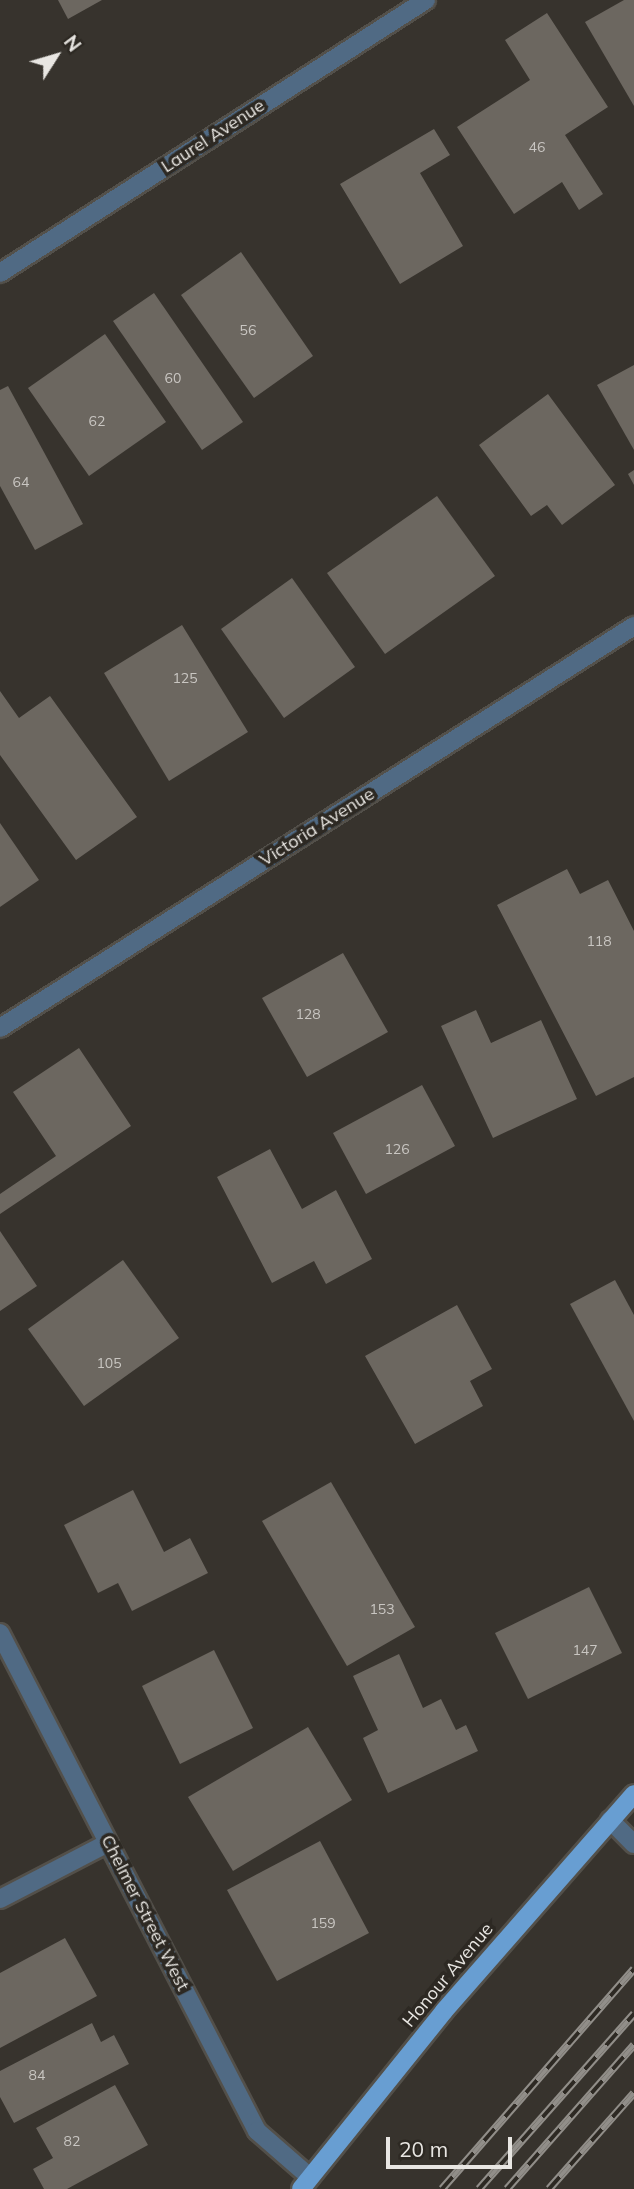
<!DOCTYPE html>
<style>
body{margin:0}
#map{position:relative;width:634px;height:2189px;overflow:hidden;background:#37332d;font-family:Mulish,sans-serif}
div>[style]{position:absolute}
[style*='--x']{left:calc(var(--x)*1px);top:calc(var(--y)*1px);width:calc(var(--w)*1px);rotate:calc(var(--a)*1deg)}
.building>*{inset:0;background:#6c6760}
.roads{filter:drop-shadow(2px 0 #53504a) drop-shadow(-2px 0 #53504a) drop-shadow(0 2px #53504a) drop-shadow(0 -2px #53504a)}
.minor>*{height:18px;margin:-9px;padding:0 9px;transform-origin:9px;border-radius:9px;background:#506a84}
.major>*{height:18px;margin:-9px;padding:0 9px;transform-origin:9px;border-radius:9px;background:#689ed2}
.rail>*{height:8px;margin-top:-4px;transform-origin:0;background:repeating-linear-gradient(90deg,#2d2923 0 16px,#918e89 0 32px);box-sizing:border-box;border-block:2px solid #918e89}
span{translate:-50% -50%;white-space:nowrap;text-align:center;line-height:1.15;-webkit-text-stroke:7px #2d2923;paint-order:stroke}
.number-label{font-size:14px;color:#c9c6c2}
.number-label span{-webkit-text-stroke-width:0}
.street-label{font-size:18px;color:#e8e6e2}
.north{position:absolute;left:21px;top:21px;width:70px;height:70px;-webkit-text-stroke:5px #2d2923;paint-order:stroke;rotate:53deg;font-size:19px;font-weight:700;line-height:28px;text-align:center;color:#e8e6e2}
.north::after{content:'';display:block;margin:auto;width:24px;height:32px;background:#e8e6e2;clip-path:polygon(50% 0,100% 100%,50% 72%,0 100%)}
.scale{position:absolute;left:386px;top:2137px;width:126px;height:32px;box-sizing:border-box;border:4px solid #e8e6e2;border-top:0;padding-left:9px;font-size:21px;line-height:24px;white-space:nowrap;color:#e8e6e2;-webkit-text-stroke:5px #2d2923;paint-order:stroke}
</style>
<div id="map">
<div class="building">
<div style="clip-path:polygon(58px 0,102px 0,68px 19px)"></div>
<div style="clip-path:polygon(624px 0,634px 0,634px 106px,585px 22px)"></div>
<div style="clip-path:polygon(547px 13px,608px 107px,565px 135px,603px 194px,579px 210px,562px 182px,514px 214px,457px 127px,530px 80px,505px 40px)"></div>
<div style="clip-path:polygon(434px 129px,450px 155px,420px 173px,463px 246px,400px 284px,340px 184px)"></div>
<div style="clip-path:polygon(241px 252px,313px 356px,254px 398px,181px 295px)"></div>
<div style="clip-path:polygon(154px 293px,243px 422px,202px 450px,113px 321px)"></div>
<div style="clip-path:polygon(105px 334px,166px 422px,89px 476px,28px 388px)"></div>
<div style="clip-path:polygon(634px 365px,634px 450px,597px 385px)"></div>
<div style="clip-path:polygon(8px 386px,83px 524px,35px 550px,0 486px,0 390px)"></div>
<div style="clip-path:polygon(548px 394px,615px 485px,562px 525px,547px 505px,531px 516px,479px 445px)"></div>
<div style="clip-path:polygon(634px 470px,634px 485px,628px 474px)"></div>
<div style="clip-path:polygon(437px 496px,495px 576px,385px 654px,327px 573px)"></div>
<div style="clip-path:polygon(292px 578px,355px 667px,284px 718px,221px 629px)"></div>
<div style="clip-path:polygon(182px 625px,248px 732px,169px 781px,104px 673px)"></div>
<div style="clip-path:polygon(0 691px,19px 718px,50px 696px,137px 817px,76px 860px,0 755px)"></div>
<div style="clip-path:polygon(0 823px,39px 880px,0 907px)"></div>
<div style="clip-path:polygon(567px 869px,580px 894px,608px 880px,634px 931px,634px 1077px,596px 1096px,497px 905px)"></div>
<div style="clip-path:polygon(343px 953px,388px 1032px,307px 1077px,262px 998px)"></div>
<div style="clip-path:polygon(476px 1010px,491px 1043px,541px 1020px,577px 1099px,493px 1138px,441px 1026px)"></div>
<div style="clip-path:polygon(79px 1048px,131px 1126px,0 1214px,0 1194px,56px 1156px,13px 1092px)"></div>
<div style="clip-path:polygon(422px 1085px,455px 1146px,366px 1194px,333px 1133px)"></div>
<div style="clip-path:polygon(270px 1149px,302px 1209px,336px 1190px,372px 1259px,326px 1284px,314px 1261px,272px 1283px,217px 1177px)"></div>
<div style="clip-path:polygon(0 1231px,37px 1286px,0 1311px)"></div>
<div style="clip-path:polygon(123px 1260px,179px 1338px,84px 1406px,28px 1329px)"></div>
<div style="clip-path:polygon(615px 1280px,634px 1315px,634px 1421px,570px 1304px)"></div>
<div style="clip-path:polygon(457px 1305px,492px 1369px,470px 1381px,483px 1406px,415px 1444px,365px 1356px)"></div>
<div style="clip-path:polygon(331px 1482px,415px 1627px,347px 1666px,262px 1521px)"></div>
<div style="clip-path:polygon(133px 1490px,164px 1552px,190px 1538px,208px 1573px,132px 1611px,118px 1583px,98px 1593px,64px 1525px)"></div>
<div style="clip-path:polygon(589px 1587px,622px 1653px,528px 1699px,495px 1633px)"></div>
<div style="clip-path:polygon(214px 1650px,253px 1728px,180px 1764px,142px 1686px)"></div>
<div style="clip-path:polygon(399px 1654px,423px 1708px,441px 1699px,456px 1730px,466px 1725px,478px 1751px,388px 1793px,363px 1738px,378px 1730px,353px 1676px)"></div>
<div style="clip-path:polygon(308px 1727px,352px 1800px,233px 1871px,188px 1797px)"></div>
<div style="clip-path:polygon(320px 1841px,369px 1933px,277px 1981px,227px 1890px)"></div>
<div style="clip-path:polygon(65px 1938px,97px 1996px,0 2048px,0 1973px)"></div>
<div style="clip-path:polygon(92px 2023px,101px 2042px,114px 2035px,129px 2064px,14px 2123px,0 2097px,0 2071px)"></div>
<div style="clip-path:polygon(115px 2085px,148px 2145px,67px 2189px,44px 2189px,33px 2169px,53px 2158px,36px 2128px)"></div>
</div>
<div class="roads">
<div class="minor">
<div style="--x:0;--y:273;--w:506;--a:-32.65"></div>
<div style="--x:0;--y:1028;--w:751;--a:-32.38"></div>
<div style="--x:0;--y:1633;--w:560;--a:62.7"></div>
<div style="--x:257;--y:2131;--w:70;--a:41"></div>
<div style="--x:610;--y:1820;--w:34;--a:45"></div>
<div style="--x:0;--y:1899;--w:122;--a:-27.4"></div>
</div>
<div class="major">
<div style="--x:301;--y:2189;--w:228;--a:-51.2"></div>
<div style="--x:444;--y:2011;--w:288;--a:-48.8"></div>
</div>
</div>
<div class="rail">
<div style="--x:442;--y:2189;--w:292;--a:-48.9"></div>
<div style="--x:479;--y:2189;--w:234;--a:-48.5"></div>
<div style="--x:507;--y:2189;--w:192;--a:-48.6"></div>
<div style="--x:549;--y:2189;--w:128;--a:-48.5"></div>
</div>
<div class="number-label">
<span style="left:537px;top:147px">46</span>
<span style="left:248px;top:330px">56</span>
<span style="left:173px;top:378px">60</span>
<span style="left:97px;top:421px">62</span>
<span style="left:21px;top:482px">64</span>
<span style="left:185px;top:678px">125</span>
<span style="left:599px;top:941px">118</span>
<span style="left:308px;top:1014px">128</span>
<span style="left:397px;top:1149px">126</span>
<span style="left:109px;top:1363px">105</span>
<span style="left:382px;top:1609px">153</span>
<span style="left:585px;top:1650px">147</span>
<span style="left:323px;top:1923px">159</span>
<span style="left:37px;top:2075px">84</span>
<span style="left:72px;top:2141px">82</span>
</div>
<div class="street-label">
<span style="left:213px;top:136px;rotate:-33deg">Laurel Avenue</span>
<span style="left:317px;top:827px;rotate:-32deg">Victoria Avenue</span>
<span style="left:145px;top:1913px;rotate:63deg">Chelmer Street West</span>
<span style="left:448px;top:1975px;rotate:-50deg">Honour Avenue</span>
</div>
<div class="north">N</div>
<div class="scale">20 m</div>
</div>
